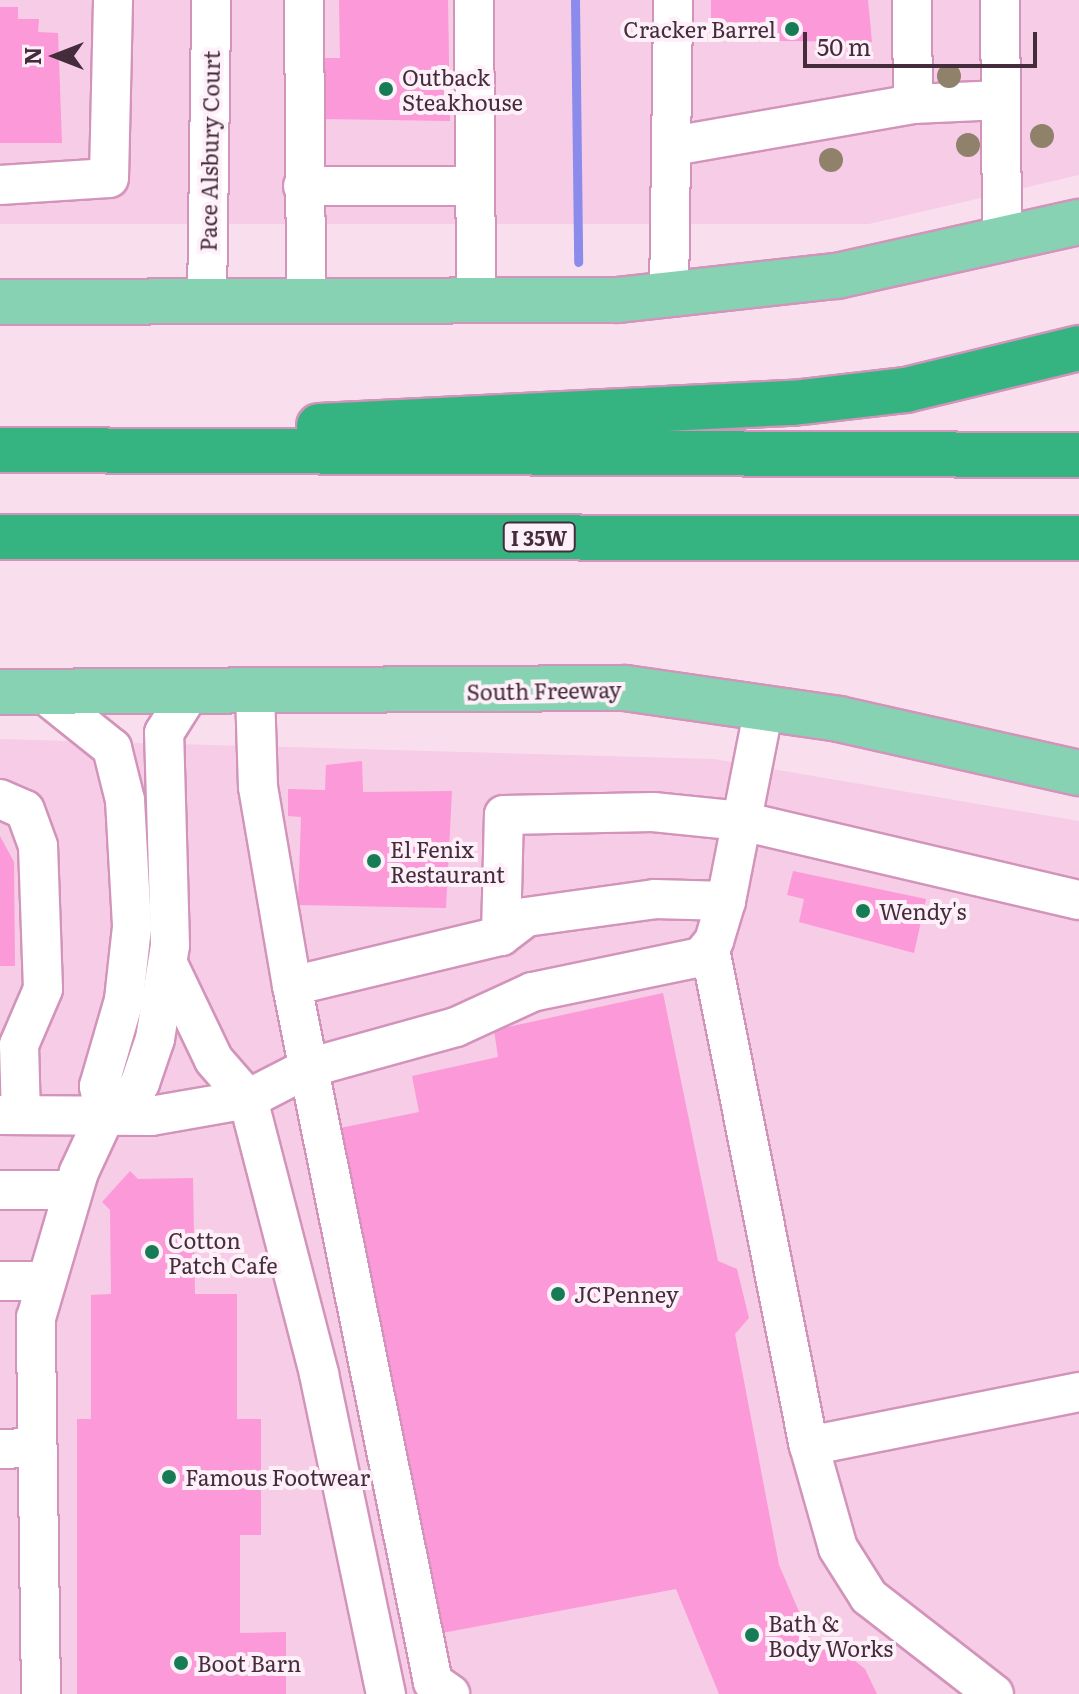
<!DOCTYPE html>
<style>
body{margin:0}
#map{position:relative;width:1079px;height:1694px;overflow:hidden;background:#f9dfee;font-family:Literata,serif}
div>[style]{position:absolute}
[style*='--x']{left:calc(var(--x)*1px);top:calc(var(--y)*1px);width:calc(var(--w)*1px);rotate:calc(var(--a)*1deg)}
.built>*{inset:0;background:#f7cce6}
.stream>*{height:9px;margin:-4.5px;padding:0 4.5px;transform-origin:4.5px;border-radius:4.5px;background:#8a8beb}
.building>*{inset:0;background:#fc99d8}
.roads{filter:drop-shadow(2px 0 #d294ba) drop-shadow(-2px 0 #d294ba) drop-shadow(0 2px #d294ba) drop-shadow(0 -2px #d294ba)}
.minor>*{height:38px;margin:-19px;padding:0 19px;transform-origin:19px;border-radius:19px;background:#fff}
.major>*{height:44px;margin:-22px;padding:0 22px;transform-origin:22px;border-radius:22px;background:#86d2b3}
.highway>*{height:44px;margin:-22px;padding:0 22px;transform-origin:22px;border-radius:22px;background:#35b481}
.trees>*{width:24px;height:24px;margin:-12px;border-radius:50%;background:#90816b}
.dots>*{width:22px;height:22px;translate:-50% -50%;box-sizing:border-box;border:4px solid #fef0f8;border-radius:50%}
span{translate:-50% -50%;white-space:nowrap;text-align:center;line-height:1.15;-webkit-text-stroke:8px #fef0f8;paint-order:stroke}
.shield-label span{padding:2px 6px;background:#fef0f8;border:2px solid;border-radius:6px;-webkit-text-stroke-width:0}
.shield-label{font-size:20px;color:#452c3c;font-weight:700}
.poi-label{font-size:22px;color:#452c3c}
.right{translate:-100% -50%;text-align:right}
.left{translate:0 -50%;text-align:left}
.street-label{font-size:22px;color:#452c3c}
.north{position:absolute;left:16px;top:16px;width:80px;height:80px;-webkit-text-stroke:6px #fef0f8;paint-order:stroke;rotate:270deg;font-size:22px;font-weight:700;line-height:32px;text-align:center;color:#452c3c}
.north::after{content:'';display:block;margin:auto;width:28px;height:36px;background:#452c3c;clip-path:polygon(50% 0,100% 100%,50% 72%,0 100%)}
.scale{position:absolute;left:803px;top:32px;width:234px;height:36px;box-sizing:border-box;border:4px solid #452c3c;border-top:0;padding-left:10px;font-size:24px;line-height:28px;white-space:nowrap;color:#452c3c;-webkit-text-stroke:6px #fef0f8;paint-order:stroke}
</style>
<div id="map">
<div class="built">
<div style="clip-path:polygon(0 0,1079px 0,1079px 175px,869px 224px,0 224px)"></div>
<div style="clip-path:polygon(0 739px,714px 759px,1079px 821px,1079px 1694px,0 1694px)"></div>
</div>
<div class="stream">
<div style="--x:575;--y:0;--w:262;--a:89.3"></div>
</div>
<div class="building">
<div style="clip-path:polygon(339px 0,448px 0,450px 121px,322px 119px,322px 58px,340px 58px)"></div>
<div style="clip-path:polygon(711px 0,868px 0,872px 42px,711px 40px)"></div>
<div style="clip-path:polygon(0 7px,18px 7px,18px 19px,39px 19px,38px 32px,58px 33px,62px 143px,0 143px)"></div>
<div style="clip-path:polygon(362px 761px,363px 792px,452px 791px,446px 908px,298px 905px,301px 817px,288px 816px,288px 789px,325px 790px,326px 765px)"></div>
<div style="clip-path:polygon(0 836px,14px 862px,15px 966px,0 966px)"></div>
<div style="clip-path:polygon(793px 871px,926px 899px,914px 953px,799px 922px,804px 899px,787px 895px)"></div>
<div style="clip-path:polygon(663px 993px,718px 1261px,737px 1269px,749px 1318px,735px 1334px,779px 1565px,813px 1644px,835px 1645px,865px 1669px,877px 1694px,719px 1694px,676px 1589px,442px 1633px,340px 1128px,419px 1112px,412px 1076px,498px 1057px,494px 1030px)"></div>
<div style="clip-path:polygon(130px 1171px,138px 1179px,193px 1178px,195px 1294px,237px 1294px,237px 1419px,261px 1419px,261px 1535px,240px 1535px,240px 1633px,286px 1632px,286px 1694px,77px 1694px,77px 1419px,91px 1419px,91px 1295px,111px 1294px,110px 1210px,102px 1202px)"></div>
</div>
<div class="roads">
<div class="minor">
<div style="--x:304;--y:0;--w:303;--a:89.6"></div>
<div style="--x:474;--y:0;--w:303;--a:89.6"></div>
<div style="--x:1000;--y:0;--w:241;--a:89.5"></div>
<div style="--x:913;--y:104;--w:88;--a:-2.6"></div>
<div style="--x:673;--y:146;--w:244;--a:-9.9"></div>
<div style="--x:913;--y:104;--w:104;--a:-90.6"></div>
<div style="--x:0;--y:185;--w:109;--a:-3.7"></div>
<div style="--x:109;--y:178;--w:178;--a:-88.7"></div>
<div style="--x:303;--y:186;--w:171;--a:0"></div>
<div style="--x:669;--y:296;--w:296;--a:-89.2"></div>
<div style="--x:207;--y:302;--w:302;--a:-89.2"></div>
<div style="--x:42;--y:692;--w:90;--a:38.7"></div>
<div style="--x:112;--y:748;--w:54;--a:76"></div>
<div style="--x:125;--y:800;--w:127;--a:86.8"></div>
<div style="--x:132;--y:927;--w:73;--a:96.3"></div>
<div style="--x:124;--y:1000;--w:90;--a:106.2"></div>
<div style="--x:99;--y:1086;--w:31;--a:79"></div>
<div style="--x:255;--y:692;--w:95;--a:88.2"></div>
<div style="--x:258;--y:787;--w:202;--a:80.3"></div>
<div style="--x:292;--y:986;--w:710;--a:78.55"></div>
<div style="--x:433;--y:1682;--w:21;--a:35"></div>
<div style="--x:0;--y:799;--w:27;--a:24"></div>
<div style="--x:25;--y:810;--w:38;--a:70"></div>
<div style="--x:38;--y:846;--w:143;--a:88"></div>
<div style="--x:43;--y:989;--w:61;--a:113.2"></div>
<div style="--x:19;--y:1045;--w:70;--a:88.4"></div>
<div style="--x:501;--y:936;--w:121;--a:-88.6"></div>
<div style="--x:504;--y:815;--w:149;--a:-1.2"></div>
<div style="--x:653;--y:812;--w:89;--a:5.8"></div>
<div style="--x:742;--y:821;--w:346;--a:13.2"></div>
<div style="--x:710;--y:949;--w:503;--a:78.76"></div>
<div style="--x:808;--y:1442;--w:110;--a:74.2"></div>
<div style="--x:838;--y:1548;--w:58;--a:57.7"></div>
<div style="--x:869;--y:1597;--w:158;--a:37.8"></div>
<div style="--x:168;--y:964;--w:106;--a:64.4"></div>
<div style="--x:214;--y:1060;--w:52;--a:48.9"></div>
<div style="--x:248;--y:1099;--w:68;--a:-27.3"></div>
<div style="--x:308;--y:1068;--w:154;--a:-15.5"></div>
<div style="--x:456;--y:1027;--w:84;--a:-24.7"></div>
<div style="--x:532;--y:992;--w:173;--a:-11.7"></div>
<div style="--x:701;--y:957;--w:21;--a:-51"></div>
<div style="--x:714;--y:941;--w:42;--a:-73.3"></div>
<div style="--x:726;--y:901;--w:197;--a:-78.9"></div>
<div style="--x:292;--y:986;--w:215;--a:-13.5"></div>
<div style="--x:501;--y:936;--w:31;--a:-37"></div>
<div style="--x:526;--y:917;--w:130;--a:-7.9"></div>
<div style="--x:655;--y:899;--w:71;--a:1.6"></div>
<div style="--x:0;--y:1115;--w:151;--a:0.4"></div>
<div style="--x:151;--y:1116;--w:98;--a:-9.9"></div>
<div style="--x:248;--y:1099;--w:284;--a:75.5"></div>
<div style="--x:319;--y:1374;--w:327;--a:78.2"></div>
<div style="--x:0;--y:1190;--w:71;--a:0"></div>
<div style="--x:0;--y:1281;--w:43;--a:0"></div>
<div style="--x:809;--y:1446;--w:275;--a:-11.3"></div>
<div style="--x:0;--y:1449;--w:35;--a:-2"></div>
<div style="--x:41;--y:1694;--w:376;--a:-90.8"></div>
<div style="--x:36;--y:1318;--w:152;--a:-73.6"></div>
<div style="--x:79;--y:1172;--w:62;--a:-65.1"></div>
<div style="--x:105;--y:1116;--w:28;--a:-30"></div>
<div style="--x:129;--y:1102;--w:22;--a:-60"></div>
<div style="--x:140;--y:1083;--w:46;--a:-71.2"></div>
<div style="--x:155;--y:1039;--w:95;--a:-80.9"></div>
<div style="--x:170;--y:945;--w:212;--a:-91.6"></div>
<div style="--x:164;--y:733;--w:49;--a:-57.6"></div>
</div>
<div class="major">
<div style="--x:0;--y:302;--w:618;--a:-0.19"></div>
<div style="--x:618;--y:300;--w:220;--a:-6.3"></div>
<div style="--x:837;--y:276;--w:248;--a:-12.6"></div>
<div style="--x:0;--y:692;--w:625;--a:-0.37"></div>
<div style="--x:625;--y:688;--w:216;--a:8.2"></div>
<div style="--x:839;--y:719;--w:246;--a:12.7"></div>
</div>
<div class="highway">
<div style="--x:319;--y:426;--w:474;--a:-2.8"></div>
<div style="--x:792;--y:403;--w:115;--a:-6.5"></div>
<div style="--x:906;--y:390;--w:178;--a:-13.6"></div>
<div style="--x:0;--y:450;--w:1079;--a:0.27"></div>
<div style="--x:0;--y:537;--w:1079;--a:0.05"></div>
</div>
</div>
<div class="trees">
<div style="left:949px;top:76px"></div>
<div style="left:1042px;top:136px"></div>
<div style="left:968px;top:145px"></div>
<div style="left:831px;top:160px"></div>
</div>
<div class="dots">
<div style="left:792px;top:29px;background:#167c55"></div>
<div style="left:386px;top:89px;background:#167c55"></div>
<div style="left:374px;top:861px;background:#167c55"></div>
<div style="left:863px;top:911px;background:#167c55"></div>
<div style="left:152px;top:1252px;background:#167c55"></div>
<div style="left:558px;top:1294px;background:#167c55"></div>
<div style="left:169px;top:1477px;background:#167c55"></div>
<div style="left:752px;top:1635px;background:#167c55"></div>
<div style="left:181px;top:1663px;background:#167c55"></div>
</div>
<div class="shield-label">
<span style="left:539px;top:537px">I 35W</span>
</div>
<div class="poi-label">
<span class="right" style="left:776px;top:29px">Cracker Barrel</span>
<span class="left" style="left:402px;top:89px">Outback<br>Steakhouse</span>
<span class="left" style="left:390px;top:861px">El Fenix<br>Restaurant</span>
<span class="left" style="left:879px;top:911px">Wendy's</span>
<span class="left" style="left:168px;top:1252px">Cotton<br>Patch Cafe</span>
<span class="left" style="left:574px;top:1294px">JCPenney</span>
<span class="left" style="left:185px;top:1477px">Famous Footwear</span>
<span class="left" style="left:768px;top:1635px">Bath &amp;<br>Body Works</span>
<span class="left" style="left:197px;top:1663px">Boot Barn</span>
</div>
<div class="street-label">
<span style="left:209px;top:151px;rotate:-89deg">Pace Alsbury Court</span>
<span style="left:544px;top:690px;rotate:-1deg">South Freeway</span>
</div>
<div class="north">N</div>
<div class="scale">50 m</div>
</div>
